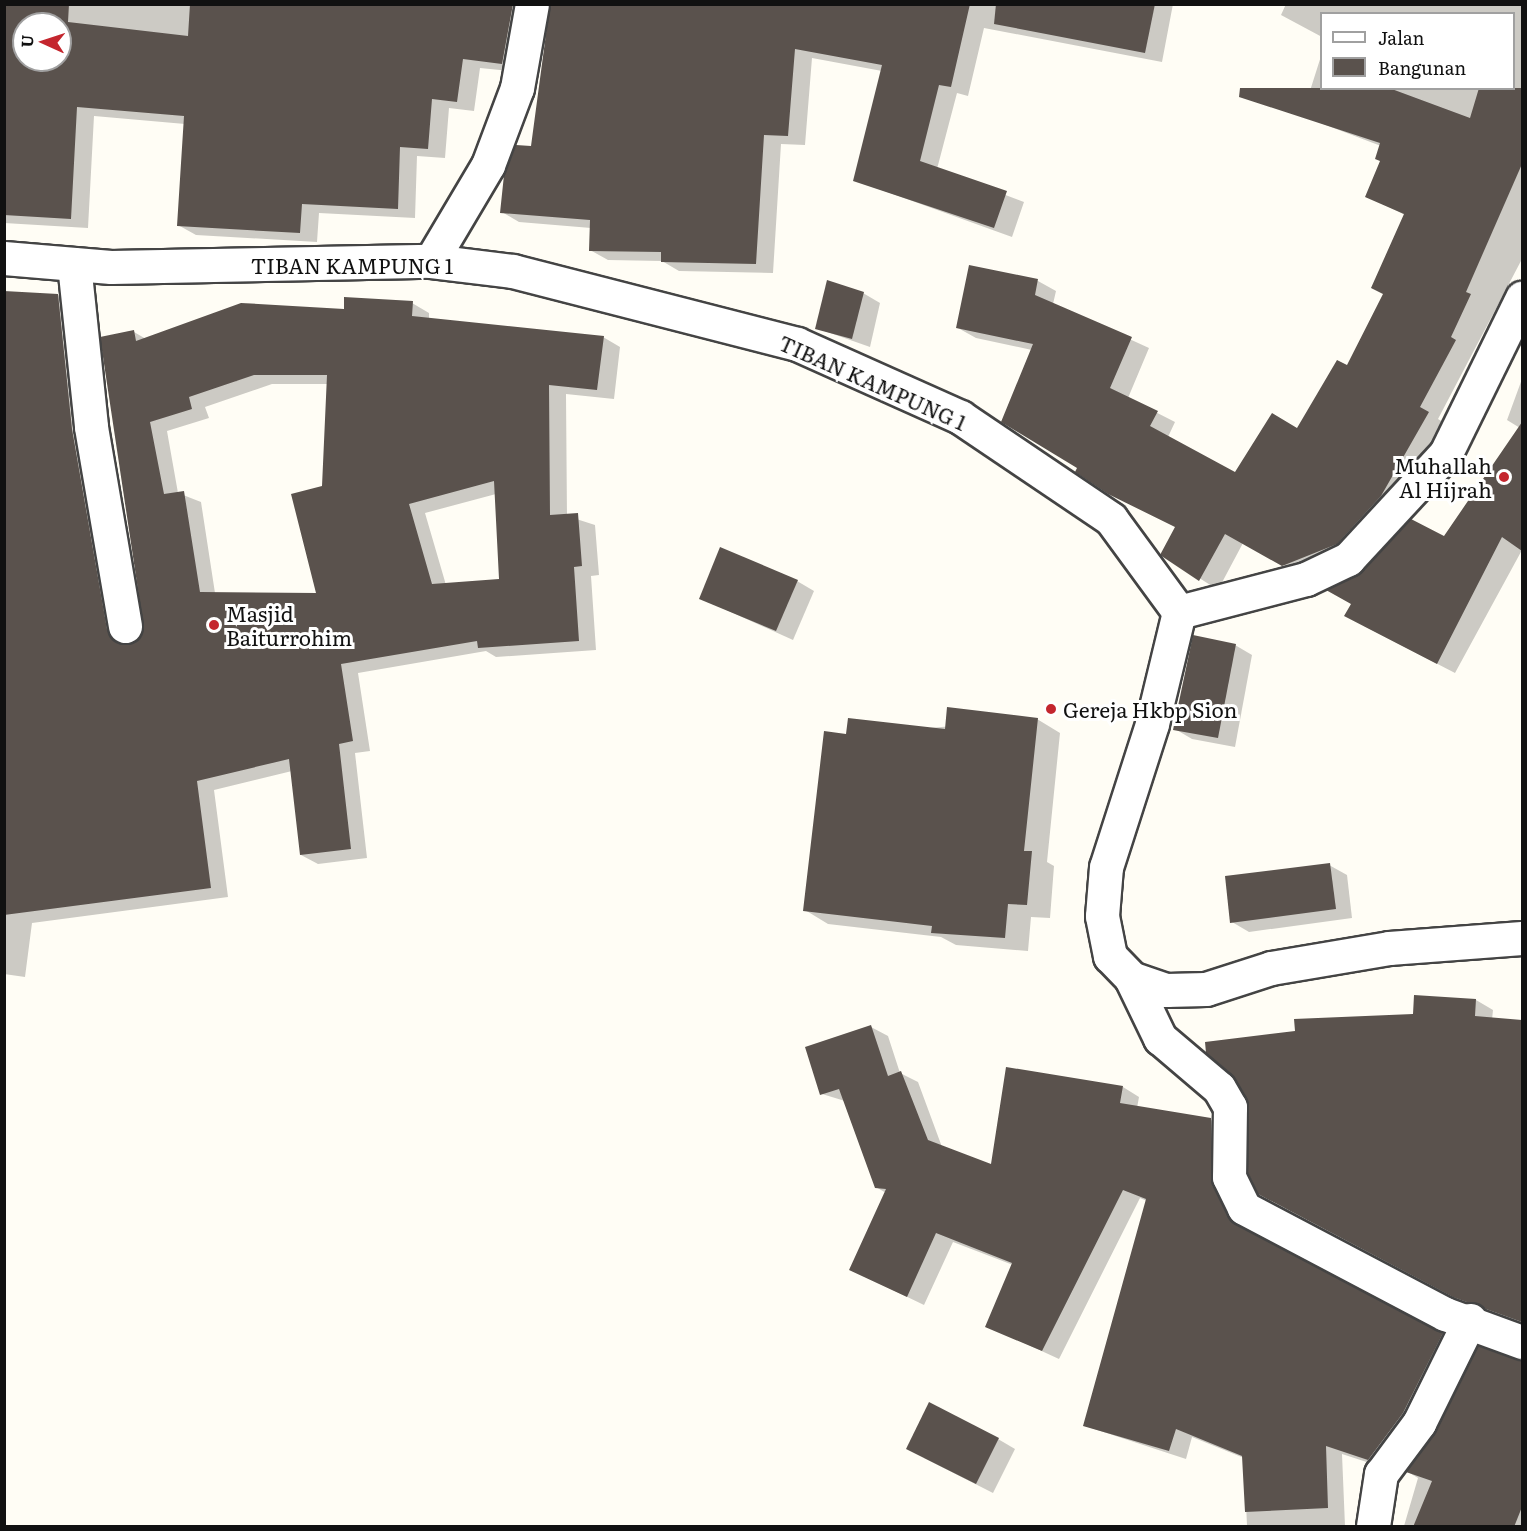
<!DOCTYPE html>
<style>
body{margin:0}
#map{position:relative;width:1527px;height:1531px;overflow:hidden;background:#fffdf5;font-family:Literata,serif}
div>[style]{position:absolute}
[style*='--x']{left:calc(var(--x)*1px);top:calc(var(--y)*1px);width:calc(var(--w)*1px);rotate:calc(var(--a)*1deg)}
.shadow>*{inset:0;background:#0003}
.building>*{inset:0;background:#5a524d}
.roads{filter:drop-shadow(2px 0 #444) drop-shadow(-2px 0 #444) drop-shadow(0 2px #444) drop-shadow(0 -2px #444)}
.minor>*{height:33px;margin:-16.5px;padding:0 16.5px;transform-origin:16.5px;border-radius:16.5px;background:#fff}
.dots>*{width:16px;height:16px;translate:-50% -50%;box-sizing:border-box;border:3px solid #fff;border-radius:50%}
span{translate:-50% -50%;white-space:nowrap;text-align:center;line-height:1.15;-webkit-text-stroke:6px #fff;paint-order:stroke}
.street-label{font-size:21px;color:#111}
.poi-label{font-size:21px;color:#111}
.right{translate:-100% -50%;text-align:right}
.left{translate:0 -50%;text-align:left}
.frame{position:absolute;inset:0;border:6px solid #111;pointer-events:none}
.legend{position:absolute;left:1320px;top:12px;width:195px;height:78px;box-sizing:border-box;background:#fff;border:2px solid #a0a0a0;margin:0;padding:8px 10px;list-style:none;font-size:18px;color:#111}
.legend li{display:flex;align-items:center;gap:12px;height:30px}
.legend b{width:30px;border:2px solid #a0a0a0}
.north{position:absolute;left:12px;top:12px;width:60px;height:60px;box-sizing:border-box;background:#fff;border:2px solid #a0a0a0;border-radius:50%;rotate:273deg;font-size:16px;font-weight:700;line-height:24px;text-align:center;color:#111}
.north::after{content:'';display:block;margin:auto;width:21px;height:27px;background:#c4262e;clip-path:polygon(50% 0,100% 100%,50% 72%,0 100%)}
</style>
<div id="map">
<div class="shadow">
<div style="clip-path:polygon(evenodd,4px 4px,535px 4px,519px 72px,480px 68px,474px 111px,449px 108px,445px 158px,417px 156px,415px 218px,319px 213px,317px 242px,196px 235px,178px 225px,185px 124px,94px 116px,88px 228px,4px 223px,4px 4px,24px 24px,60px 24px,60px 60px,24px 60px,24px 24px)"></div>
<div style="clip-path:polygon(551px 4px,1173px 4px,1162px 62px,984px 28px,968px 96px,957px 93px,937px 169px,1024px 202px,1012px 237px,854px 180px,882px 71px,812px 58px,805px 145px,781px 144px,773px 273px,679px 271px,662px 261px,608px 260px,590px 250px,591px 228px,519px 222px,502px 212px,533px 148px)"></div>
<div style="clip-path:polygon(1286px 4px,1522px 4px,1522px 259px,1438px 419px,1446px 424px,1399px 506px,1301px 575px,1243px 543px,1218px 590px,1162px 554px,1176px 527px,1108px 493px,1079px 467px,1032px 350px,976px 338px,958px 328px,970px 267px,1038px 281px,1056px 291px,1053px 304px,1149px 348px,1128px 398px,1175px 422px,1168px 437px,1235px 474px,1298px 430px,1347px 367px,1385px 295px,1405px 215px,1367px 196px,1382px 161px,1381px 146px,1302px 116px,1322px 53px,1322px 88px,1514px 88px,1514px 14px,1322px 14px,1322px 37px,1281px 15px)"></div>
<div style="clip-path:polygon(evenodd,4px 292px,58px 295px,75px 305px,128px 646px,139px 641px,145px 623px,134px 332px,146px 339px,412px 303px,429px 313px,429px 319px,603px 337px,620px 347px,614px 399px,566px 394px,567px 516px,595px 525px,599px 575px,591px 576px,596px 650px,496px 657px,486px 651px,358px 673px,370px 751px,355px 753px,367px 858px,318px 864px,301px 855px,292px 771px,214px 790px,228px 897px,32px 923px,25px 977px,4px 974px,4px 292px,272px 384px,328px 384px,318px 595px,215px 593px,201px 502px,178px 493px,167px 431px,209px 418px,205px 407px,272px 384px,4px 292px,496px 494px,501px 581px,446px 585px,425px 513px,496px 494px)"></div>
<div style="clip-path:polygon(863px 293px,880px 303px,870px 347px,816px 328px)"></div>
<div style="clip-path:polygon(1522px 379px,1522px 550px,1455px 673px,1364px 626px,1445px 538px,1520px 428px,1507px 420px)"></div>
<div style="clip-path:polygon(797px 581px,814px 591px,793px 640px,700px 598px)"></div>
<div style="clip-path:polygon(1235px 645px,1252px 655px,1235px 747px,1192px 739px,1175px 729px)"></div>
<div style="clip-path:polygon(1037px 719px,1060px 733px,1047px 862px,1054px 866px,1050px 918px,1031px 917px,1028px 951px,956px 945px,941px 937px,828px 924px,805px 910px,847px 735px)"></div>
<div style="clip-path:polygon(1329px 865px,1347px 875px,1352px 918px,1249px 932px,1232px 922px)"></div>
<div style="clip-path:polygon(1476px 1000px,1493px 1010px,1492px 1020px,1522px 1024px,1522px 1326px,1471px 1306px,1277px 1203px,1414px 1015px)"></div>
<div style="clip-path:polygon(871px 1027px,888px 1036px,900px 1073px,918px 1082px,942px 1147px,992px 1166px,1123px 1087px,1139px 1097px,1137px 1108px,1211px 1120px,1227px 1129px,1228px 1195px,1250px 1234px,1458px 1344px,1385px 1468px,1342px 1454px,1345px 1526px,1247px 1526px,1244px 1458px,1192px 1437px,1186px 1459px,1085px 1426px,1147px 1201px,1140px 1198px,1059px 1359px,987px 1326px,1013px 1265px,953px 1242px,924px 1305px,868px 1278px,886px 1193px,876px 1187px,845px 1101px,822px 1094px)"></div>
<div style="clip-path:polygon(1479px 1348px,1522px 1361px,1522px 1526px,1404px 1526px,1418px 1478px,1408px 1472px,1437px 1432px)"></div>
<div style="clip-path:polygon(998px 1439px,1015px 1449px,993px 1493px,924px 1458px)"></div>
</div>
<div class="building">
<div style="clip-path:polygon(evenodd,4px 4px,69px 4px,68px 22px,188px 36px,190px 4px,513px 4px,502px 64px,463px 59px,457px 102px,432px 99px,428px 149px,400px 147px,398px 209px,302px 204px,300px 233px,177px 226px,184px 116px,77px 107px,71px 219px,4px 215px,4px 4px,24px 24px,60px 24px,60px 60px,24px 60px,24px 24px)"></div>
<div style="clip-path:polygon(550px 4px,970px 4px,951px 87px,939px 85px,920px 161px,1007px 191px,994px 228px,853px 181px,882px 65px,795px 49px,788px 136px,764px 135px,756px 264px,661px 262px,661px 252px,589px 251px,590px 220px,500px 213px,504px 175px,516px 145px,531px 146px)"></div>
<div style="clip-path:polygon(996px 4px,1155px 4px,1145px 53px,994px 24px)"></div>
<div style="clip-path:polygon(1240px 88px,1389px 88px,1470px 118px,1479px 88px,1522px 88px,1522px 164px,1466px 292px,1471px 294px,1451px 337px,1456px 340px,1420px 407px,1429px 412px,1381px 496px,1337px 544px,1282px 566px,1225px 534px,1199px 581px,1160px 555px,1175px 527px,1108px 494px,1075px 472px,1077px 468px,1001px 422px,1033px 344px,956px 328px,969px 265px,1038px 279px,1035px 295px,1132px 337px,1110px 388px,1158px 411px,1150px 426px,1235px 472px,1272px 413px,1297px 428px,1337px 360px,1347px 365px,1383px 294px,1371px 288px,1404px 214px,1365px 197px,1380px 161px,1375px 159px,1380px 143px,1239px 97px)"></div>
<div style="clip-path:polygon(827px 280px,864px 292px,852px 339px,815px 329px)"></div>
<div style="clip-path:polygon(evenodd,4px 291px,58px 294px,72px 429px,107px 629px,111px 638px,128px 645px,137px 640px,143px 623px,100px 337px,134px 330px,136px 341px,241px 303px,344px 309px,344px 297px,413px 301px,412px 316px,604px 336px,597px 390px,549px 385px,550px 515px,578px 513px,582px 566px,574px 567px,579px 641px,478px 648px,477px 641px,341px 664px,353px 741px,339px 744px,351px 849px,300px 855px,289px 759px,197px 781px,211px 888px,4px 915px,4px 291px,254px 375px,327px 375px,322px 486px,291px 494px,316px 593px,200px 592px,184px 491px,164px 494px,150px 422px,192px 409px,189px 397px,254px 375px,4px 291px,494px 481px,499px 579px,432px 584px,409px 504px,494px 481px)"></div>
<div style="clip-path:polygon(1522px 422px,1522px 551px,1502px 537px,1437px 664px,1344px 616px,1351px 604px,1326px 590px,1361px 572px,1411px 519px,1444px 536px)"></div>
<div style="clip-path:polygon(720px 547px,798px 580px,776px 631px,699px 599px)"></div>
<div style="clip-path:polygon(1193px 635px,1236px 644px,1218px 738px,1173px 730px)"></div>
<div style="clip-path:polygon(947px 707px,1038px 718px,1024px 851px,1032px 851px,1027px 905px,1008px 904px,1005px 938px,931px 933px,932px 926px,803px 911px,824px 731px,846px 734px,848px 718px,945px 729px)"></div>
<div style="clip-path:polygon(1330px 863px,1336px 909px,1230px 923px,1225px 876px)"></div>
<div style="clip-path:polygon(1414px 995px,1476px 999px,1475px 1016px,1522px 1020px,1522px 1322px,1453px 1297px,1258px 1194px,1248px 1173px,1246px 1098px,1231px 1074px,1206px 1053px,1205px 1042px,1295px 1031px,1294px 1019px,1413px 1014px)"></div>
<div style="clip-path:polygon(871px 1025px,888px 1076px,901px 1071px,928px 1140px,991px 1164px,1006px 1067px,1123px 1086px,1120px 1103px,1211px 1118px,1212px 1185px,1235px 1224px,1443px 1333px,1403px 1413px,1368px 1460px,1326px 1446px,1328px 1508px,1245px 1512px,1242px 1456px,1176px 1429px,1169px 1451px,1083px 1426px,1146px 1199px,1123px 1190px,1042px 1351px,985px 1327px,1012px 1263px,936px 1233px,907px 1297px,849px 1270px,886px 1189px,875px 1188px,839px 1089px,820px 1095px,805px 1047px)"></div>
<div style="clip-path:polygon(1478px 1346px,1522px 1360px,1522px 1507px,1514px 1527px,1413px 1527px,1432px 1481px,1406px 1472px,1436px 1431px)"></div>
<div style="clip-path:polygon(929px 1402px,999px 1438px,976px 1484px,906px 1449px)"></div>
</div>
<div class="roads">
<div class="minor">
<div style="--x:4;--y:258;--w:107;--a:4.8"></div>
<div style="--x:111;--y:267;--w:320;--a:-1.1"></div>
<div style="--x:431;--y:261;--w:83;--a:7"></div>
<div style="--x:513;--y:271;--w:293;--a:14.4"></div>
<div style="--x:797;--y:344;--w:179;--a:24.1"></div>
<div style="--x:960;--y:417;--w:182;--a:34"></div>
<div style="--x:1111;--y:519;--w:115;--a:53.8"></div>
<div style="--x:1179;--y:612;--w:115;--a:103.6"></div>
<div style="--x:1152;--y:724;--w:150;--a:107.8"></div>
<div style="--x:1106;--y:867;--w:49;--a:94.7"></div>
<div style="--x:1102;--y:916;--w:41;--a:78.7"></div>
<div style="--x:1110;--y:956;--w:30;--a:46"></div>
<div style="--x:1131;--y:978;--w:37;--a:19"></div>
<div style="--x:1166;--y:990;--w:40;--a:-1.4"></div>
<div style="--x:1206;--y:989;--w:68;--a:-17.9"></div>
<div style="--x:1271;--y:968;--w:120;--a:-9.6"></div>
<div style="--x:1389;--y:948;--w:133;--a:-4.3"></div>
<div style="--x:431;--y:261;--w:112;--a:-59.3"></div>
<div style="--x:488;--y:165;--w:82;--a:-69.4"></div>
<div style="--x:517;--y:88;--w:85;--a:-79.9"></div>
<div style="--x:74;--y:264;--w:164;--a:84"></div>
<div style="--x:91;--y:427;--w:202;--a:80.3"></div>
<div style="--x:1179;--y:612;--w:131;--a:-14.6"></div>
<div style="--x:1306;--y:579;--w:47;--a:-25.5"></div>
<div style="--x:1348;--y:559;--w:144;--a:-47.2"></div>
<div style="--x:1446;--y:453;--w:173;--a:-63.9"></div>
<div style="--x:1131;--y:978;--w:67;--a:64.2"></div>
<div style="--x:1160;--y:1038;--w:77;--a:40.3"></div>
<div style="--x:1219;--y:1088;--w:22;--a:60"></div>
<div style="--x:1230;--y:1107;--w:70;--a:90.8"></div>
<div style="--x:1229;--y:1177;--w:34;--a:64"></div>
<div style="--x:1244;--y:1208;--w:227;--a:27.8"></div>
<div style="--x:1445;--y:1314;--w:82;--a:20"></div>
<div style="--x:1373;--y:1526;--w:53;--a:-81.3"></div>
<div style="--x:1381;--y:1474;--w:64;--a:-53.3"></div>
<div style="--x:1419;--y:1423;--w:115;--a:-63.7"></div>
</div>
</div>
<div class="dots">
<div style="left:1504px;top:477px;background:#c4262e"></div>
<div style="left:214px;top:625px;background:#c4262e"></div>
<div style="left:1051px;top:709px;background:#c4262e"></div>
</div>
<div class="street-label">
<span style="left:352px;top:265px">TIBAN KAMPUNG 1</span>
<span style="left:873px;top:382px;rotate:24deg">TIBAN KAMPUNG 1</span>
</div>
<div class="poi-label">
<span class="right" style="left:1492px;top:477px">Muhallah<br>Al Hijrah</span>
<span class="left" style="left:226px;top:625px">Masjid<br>Baiturrohim</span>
<span class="left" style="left:1063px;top:709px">Gereja Hkbp Sion</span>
</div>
<div class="frame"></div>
<ul class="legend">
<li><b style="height:8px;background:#fff"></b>Jalan</li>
<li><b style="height:16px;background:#5a524d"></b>Bangunan</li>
</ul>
<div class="north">U</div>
</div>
